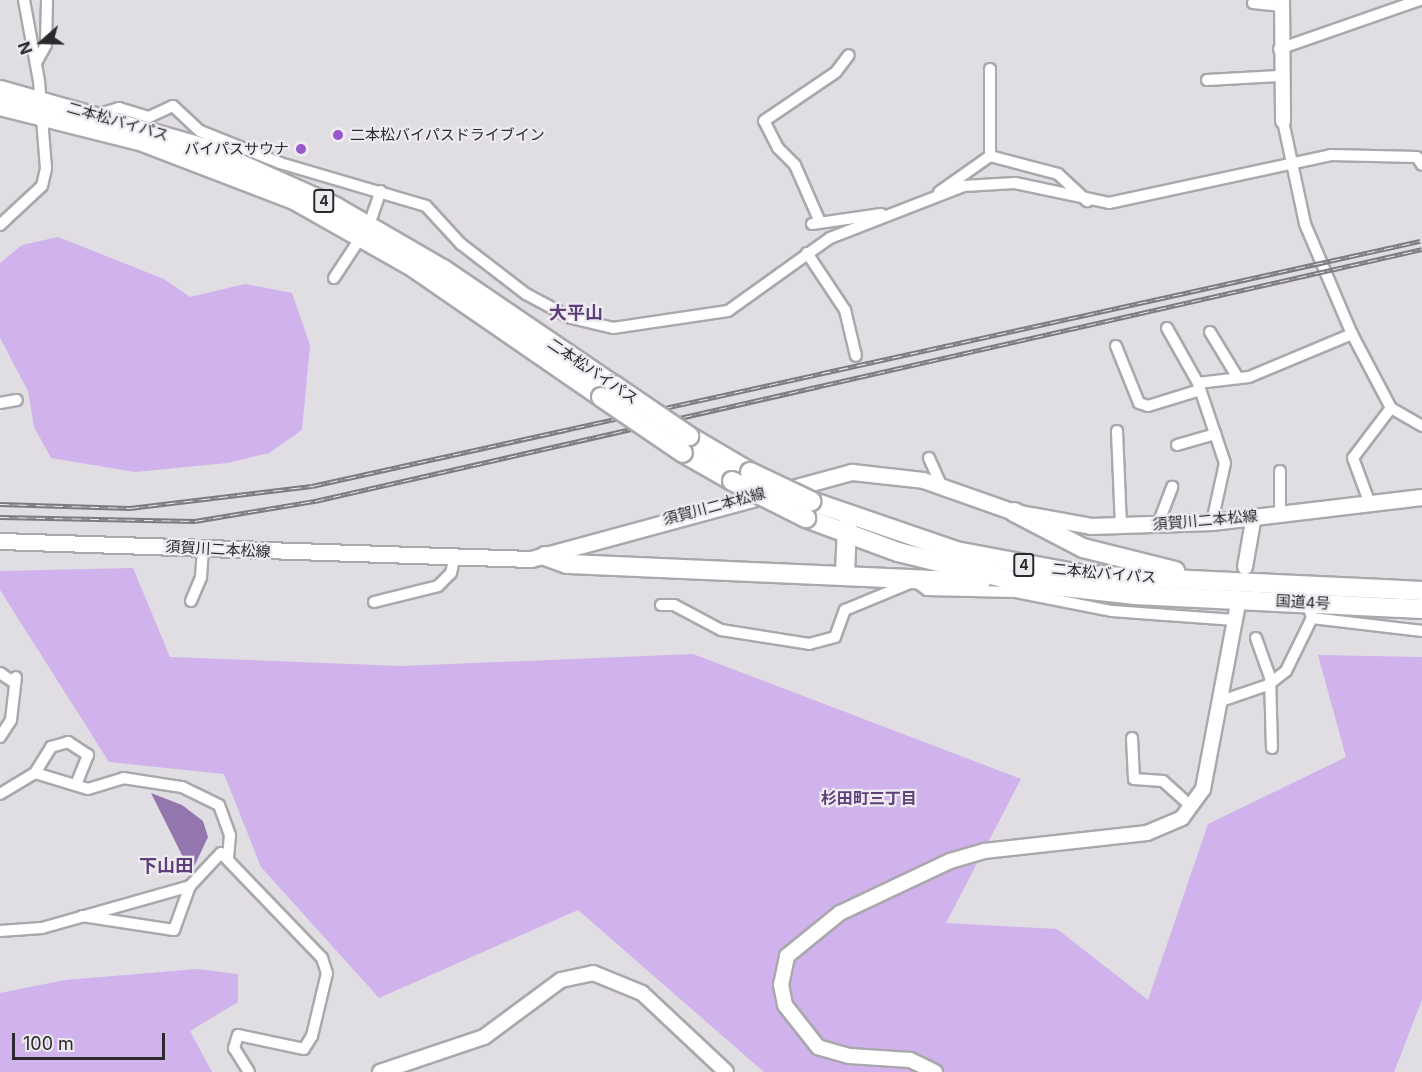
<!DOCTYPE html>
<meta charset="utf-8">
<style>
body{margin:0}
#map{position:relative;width:1422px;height:1072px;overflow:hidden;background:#e0dde3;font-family:Inter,"Noto Sans JP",sans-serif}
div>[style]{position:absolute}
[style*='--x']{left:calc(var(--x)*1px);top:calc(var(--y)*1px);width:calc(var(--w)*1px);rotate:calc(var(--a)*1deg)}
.green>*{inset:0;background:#d0b2ec}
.water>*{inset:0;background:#9376ad}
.roads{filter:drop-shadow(2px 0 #aba8ad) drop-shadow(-2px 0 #aba8ad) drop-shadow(0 2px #aba8ad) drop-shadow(0 -2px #aba8ad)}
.minor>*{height:10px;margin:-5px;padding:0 5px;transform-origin:5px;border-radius:5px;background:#fff}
.tertiary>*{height:14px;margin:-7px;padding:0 7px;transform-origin:7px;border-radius:7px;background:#fff}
.secondary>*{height:15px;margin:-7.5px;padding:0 7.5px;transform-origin:7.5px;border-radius:7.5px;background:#fff}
.trunk>*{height:18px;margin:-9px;padding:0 9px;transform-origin:9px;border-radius:9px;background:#fff}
.rail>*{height:5px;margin-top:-2.5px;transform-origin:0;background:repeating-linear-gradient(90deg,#edeaf0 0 9px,#7d7b7f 0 18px);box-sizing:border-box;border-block:2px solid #7d7b7f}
.bridges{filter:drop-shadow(2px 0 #aba8ad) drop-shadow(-2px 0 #aba8ad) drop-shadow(0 2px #aba8ad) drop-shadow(0 -2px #aba8ad)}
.trunk-bridge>*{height:18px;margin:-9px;padding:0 9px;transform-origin:9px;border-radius:9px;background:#fff}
.dots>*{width:16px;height:16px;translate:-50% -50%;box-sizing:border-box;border:3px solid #edeaf0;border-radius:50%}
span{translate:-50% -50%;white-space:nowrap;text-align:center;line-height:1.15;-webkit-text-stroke:4.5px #edeaf0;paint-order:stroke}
.shield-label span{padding:2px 4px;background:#edeaf0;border:2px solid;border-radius:4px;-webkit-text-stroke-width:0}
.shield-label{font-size:14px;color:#2b292c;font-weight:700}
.street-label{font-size:15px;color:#2b292c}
.poi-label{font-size:15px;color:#2b292c}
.left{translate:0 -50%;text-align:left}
.right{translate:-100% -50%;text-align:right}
.neighbourhood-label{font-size:16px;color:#5f3f7a;font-weight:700}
.quarter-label{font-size:18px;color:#5f3f7a;font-weight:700}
.north{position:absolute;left:12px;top:12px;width:60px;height:60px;-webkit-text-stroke:4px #edeaf0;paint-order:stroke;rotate:250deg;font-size:16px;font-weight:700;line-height:24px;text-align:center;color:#2b292c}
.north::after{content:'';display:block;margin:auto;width:21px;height:27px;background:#2b292c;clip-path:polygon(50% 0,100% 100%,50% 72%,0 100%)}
.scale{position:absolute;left:12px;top:1033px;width:153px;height:27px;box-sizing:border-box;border:3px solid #2b292c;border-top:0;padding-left:8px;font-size:18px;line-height:21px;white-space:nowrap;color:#2b292c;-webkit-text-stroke:4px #edeaf0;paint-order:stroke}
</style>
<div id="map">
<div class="green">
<div style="clip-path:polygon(58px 237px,164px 279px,190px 297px,245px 284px,292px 293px,310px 345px,302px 430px,269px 453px,227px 463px,135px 472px,51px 458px,34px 427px,28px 391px,0 338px,0 263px,22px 245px)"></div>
<div style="clip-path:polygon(133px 568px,170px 657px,402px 666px,693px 654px,1021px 779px,946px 923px,1057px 929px,1148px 1000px,1208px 824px,1346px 757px,1318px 655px,1422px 657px,1422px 1000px,1394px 1072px,764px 1072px,578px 910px,379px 998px,261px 867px,224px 774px,109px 762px,0 590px,0 571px)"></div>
<div style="clip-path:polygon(197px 969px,238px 974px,238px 1002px,190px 1031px,212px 1072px,0 1072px,0 993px,65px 980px)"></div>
</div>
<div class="water">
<div style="clip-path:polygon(151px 793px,182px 805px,203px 821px,208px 837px,191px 873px)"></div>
</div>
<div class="roads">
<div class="minor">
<div style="--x:1253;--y:3;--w:29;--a:6"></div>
<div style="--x:1279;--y:49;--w:149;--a:-19.2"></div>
<div style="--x:37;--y:61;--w:18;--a:-61"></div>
<div style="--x:46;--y:45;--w:45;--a:-88.7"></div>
<div style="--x:990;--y:69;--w:87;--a:90"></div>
<div style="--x:1207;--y:80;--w:72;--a:-3.2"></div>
<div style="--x:96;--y:115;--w:24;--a:-17"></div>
<div style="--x:119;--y:108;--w:31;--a:17"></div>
<div style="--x:149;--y:117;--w:26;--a:-25"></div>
<div style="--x:173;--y:106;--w:37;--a:43"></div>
<div style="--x:200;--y:131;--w:86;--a:21.8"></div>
<div style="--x:280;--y:163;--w:152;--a:16.4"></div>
<div style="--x:426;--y:206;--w:52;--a:47.4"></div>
<div style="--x:461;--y:244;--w:82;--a:37.6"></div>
<div style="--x:526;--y:294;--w:51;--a:28.1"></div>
<div style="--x:571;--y:318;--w:43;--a:13.4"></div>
<div style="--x:613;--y:328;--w:116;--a:-8.4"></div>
<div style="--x:728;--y:311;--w:125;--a:-35.6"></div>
<div style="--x:830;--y:238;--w:144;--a:-21.2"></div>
<div style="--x:964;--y:186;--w:51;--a:-3.4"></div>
<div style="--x:1015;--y:183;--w:96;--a:12"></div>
<div style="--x:1109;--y:203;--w:227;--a:-12.2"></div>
<div style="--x:1331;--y:155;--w:86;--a:1.3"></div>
<div style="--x:1417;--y:157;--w:9;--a:58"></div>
<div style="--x:1283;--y:121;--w:105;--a:77.9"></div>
<div style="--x:1305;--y:224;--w:120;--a:66.9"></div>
<div style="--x:1352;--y:334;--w:84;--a:62.2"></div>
<div style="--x:1391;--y:408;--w:36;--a:30"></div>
<div style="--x:939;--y:192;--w:62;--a:-35.2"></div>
<div style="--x:990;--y:156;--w:70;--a:14.8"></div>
<div style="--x:1058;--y:174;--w:40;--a:43"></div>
<div style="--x:820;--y:222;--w:62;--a:-113.7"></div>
<div style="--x:795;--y:165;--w:24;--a:-135"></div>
<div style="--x:778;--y:148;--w:30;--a:-117"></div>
<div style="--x:764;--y:121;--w:87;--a:-34.2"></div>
<div style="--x:836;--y:72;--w:21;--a:-53"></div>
<div style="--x:812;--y:224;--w:70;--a:-8.2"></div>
<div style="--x:0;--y:225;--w:57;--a:-42.9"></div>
<div style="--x:42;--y:186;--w:18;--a:-77"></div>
<div style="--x:46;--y:168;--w:87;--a:-94.6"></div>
<div style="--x:39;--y:81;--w:82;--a:-100.5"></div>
<div style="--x:807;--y:253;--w:69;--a:56.3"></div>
<div style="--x:845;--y:310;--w:47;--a:76.6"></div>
<div style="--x:334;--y:278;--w:64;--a:-56.6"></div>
<div style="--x:369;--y:225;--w:36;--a:-71"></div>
<div style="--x:1167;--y:328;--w:63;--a:60.6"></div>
<div style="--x:1198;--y:383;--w:51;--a:-6.7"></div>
<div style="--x:1249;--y:377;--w:112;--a:-22.7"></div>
<div style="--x:1210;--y:332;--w:54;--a:58.7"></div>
<div style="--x:1116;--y:346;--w:61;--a:68"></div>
<div style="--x:1139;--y:403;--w:9;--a:18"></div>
<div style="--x:1148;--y:406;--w:54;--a:-17.1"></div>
<div style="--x:1198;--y:383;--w:84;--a:71.4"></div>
<div style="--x:1225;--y:463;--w:60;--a:102.4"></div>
<div style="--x:0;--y:403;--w:17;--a:-10"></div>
<div style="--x:1117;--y:431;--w:95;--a:87.6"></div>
<div style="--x:1177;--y:445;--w:40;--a:-16"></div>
<div style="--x:929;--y:458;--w:32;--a:66"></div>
<div style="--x:1280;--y:471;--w:42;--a:90"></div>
<div style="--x:1370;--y:504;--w:49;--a:-110.3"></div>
<div style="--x:1353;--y:458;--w:63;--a:-52.8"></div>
<div style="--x:1158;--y:524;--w:40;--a:-69"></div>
<div style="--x:191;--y:601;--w:26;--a:-67"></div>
<div style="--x:201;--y:577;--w:30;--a:-86"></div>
<div style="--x:374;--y:602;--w:66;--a:-14"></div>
<div style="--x:438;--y:586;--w:18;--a:-45"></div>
<div style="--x:451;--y:573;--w:13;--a:-77"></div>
<div style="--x:661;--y:605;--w:13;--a:0"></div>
<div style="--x:674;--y:605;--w:53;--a:28"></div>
<div style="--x:721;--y:630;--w:89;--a:9"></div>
<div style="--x:809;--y:644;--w:27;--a:-15"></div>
<div style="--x:835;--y:637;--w:29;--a:-70"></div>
<div style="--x:845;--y:610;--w:76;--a:-22.5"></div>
<div style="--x:915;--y:581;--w:15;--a:37"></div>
<div style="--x:927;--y:590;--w:89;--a:1.3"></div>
<div style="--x:1016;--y:592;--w:98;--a:11.2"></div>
<div style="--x:1112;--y:611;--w:123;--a:4.2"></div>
<div style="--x:1312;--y:618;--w:111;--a:6.7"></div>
<div style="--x:1256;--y:638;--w:41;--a:70.3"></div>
<div style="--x:1270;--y:677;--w:71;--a:88.4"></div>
<div style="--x:0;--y:673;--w:14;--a:34"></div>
<div style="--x:1221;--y:701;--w:50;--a:-18.8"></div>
<div style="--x:1268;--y:685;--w:23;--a:-38"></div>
<div style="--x:1286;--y:671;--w:59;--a:-63.9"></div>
<div style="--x:1312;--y:618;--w:17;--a:-107"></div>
<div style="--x:0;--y:737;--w:20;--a:-57"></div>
<div style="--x:11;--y:720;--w:43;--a:-83.4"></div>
<div style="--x:1132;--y:738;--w:41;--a:87.2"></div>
<div style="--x:1134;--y:779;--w:29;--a:4"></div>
<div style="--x:1163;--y:781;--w:39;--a:42"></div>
<div style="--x:35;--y:773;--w:31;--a:-58"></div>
<div style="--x:51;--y:747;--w:18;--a:-16"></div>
<div style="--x:68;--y:742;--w:24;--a:33"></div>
<div style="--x:88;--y:755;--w:29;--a:112"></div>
<div style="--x:0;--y:794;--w:41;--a:-31"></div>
<div style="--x:35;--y:773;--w:55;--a:16.8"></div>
<div style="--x:88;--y:789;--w:37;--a:-17"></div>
<div style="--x:123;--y:778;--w:60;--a:8.7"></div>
<div style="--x:182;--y:787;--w:41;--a:25.9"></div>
<div style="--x:219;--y:805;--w:32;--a:70"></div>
<div style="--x:230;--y:835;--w:24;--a:95"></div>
<div style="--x:82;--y:916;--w:93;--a:8.7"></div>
<div style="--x:174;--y:930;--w:47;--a:-70"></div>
<div style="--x:0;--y:931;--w:42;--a:-4.1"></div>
<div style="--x:42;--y:928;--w:154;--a:-15.8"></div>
<div style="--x:190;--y:886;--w:45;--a:-46.8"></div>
<div style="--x:221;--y:853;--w:146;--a:46.1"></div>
<div style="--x:322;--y:958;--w:16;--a:72"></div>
<div style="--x:327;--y:973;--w:65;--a:103.4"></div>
<div style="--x:312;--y:1036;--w:15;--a:122"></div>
<div style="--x:304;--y:1049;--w:67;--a:-168"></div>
<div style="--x:238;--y:1035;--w:14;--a:107"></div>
<div style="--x:234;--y:1048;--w:28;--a:58"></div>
</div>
<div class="tertiary">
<div style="--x:1282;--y:0;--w:121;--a:89.5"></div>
<div style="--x:1245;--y:567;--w:52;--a:-80"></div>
<div style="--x:380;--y:1072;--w:110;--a:-18.6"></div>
<div style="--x:484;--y:1037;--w:96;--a:-36.5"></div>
<div style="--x:561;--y:980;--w:33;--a:-12"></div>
<div style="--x:593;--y:973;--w:53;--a:22.2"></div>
<div style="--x:642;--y:993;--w:115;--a:43.2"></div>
<div style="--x:935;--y:1072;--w:28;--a:-154"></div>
<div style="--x:910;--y:1060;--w:61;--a:-176.2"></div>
<div style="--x:849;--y:1056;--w:32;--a:-164"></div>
<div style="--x:818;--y:1047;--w:53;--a:-128.2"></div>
<div style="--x:785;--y:1005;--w:20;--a:-101"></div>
<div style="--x:781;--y:985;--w:30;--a:-78"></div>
<div style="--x:787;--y:956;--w:68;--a:-39.1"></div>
<div style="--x:840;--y:913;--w:122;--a:-25.3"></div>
<div style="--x:950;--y:861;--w:35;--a:-16"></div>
<div style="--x:984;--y:851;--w:164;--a:-6.3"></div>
<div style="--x:1147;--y:833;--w:38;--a:-23"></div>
<div style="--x:1182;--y:818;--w:36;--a:-54"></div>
<div style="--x:1203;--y:789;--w:183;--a:-79.3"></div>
</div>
<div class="secondary">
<div style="--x:0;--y:541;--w:531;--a:1.94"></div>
<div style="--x:531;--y:559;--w:333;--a:-15.2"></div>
<div style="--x:852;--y:472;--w:71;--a:6.4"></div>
<div style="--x:923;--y:480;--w:96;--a:19.4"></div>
<div style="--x:1014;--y:512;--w:78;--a:10.3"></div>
<div style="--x:1091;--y:526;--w:121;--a:-1.9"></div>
<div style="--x:1212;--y:522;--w:211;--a:-6.8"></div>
</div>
<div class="trunk">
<div style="--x:0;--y:90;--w:213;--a:15.8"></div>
<div style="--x:205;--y:148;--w:144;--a:24.2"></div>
<div style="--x:336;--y:207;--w:124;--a:30.1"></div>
<div style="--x:443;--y:269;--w:207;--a:34.2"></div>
<div style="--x:0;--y:106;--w:147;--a:14.1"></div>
<div style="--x:143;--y:142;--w:162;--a:21"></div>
<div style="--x:294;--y:200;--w:138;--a:29.5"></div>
<div style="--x:414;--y:268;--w:227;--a:34.6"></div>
<div style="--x:689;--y:436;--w:71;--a:30.5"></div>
<div style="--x:683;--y:453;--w:56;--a:29.7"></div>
<div style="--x:811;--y:501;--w:153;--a:19"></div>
<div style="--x:956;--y:551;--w:130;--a:10.6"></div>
<div style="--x:1084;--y:575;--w:338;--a:2.7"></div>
<div style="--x:1014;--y:512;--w:78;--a:27.6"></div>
<div style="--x:1083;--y:548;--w:95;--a:14"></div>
<div style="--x:806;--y:518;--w:98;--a:20.3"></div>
<div style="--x:898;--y:552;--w:125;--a:13.9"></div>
<div style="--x:1019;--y:582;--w:117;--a:6.4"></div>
<div style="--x:1135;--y:595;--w:287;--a:2.8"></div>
<div style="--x:545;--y:556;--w:23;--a:20"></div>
<div style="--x:567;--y:564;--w:414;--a:2.5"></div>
<div style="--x:845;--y:574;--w:48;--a:-87.6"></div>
</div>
</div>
<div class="rail">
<div style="--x:0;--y:504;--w:130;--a:1.8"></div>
<div style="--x:130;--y:508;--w:183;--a:-6.9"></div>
<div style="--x:312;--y:486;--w:1135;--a:-12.47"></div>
<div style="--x:0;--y:517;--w:195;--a:1.2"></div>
<div style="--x:195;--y:521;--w:122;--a:-9.5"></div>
<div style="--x:315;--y:501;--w:1135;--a:-12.82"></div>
</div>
<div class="bridges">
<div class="trunk-bridge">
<div style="--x:614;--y:385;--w:91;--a:34.2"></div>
<div style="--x:601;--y:397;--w:99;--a:34.3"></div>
<div style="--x:750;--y:472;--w:68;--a:25.4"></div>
<div style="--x:732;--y:481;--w:83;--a:26.6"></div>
</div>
</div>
<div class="dots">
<div style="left:338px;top:135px;background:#9a57cc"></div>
<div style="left:301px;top:149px;background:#9a57cc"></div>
</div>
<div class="shield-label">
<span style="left:324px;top:201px">4</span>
<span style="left:1024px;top:565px">4</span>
</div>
<div class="street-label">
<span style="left:118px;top:121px;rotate:16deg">二本松バイパス</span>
<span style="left:593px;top:371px;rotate:34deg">二本松バイパス</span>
<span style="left:714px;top:506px;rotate:-15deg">須賀川二本松線</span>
<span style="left:1205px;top:520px;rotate:-5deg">須賀川二本松線</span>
<span style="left:218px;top:549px;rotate:3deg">須賀川二本松線</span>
<span style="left:1104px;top:573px;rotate:5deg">二本松バイパス</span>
<span style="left:1303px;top:602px;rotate:3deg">国道4号</span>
</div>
<div class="poi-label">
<span class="left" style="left:350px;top:135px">二本松バイパスドライブイン</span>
<span class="right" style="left:289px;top:149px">バイパスサウナ</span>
</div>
<div class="neighbourhood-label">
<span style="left:869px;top:798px">杉田町三丁目</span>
</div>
<div class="quarter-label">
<span style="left:576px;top:313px">大平山</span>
<span style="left:166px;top:866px">下山田</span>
</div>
<div class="north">N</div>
<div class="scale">100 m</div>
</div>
